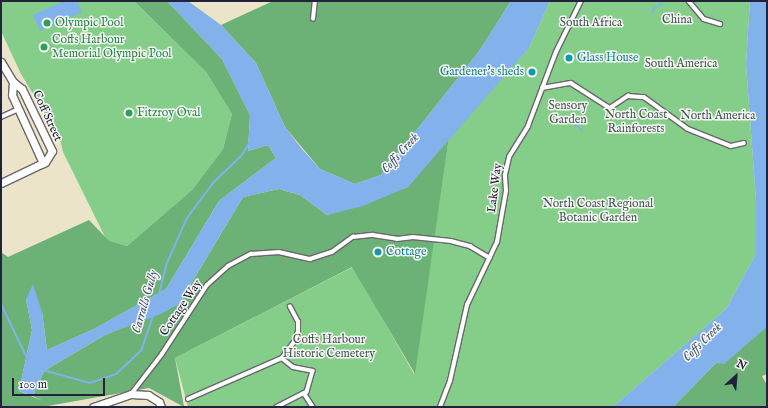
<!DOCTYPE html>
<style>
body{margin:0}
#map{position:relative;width:768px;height:408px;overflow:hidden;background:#ece4c8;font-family:"IM FELL English",serif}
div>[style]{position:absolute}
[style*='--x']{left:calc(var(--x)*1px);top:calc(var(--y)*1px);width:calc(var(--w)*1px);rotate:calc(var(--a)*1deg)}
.green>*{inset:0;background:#85ce8a}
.forest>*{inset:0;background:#6cb176}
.water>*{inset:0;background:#82b1ec}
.stream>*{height:2px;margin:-1px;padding:0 1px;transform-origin:1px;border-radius:1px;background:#82b1ec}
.roads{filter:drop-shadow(1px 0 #69666c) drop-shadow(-1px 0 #69666c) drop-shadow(0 1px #69666c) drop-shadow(0 -1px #69666c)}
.lane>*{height:3.5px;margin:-1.75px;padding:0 1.75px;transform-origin:1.75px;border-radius:1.75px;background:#fff}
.street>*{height:7px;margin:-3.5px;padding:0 3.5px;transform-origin:3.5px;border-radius:3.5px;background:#fff}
.dots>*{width:11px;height:11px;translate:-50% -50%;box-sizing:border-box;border:2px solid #f6f6f2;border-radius:50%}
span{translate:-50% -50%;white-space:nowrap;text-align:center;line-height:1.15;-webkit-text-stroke:3px #f6f6f2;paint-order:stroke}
.park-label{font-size:12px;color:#405653}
.leisure-label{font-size:12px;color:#27864d}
.left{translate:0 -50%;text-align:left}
.culture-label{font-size:12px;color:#0d838f}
.right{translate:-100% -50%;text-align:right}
.street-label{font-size:12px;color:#22223b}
.water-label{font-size:13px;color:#445479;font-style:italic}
.frame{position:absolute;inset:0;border:2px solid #22223b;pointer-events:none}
.north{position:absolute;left:716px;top:356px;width:40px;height:40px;-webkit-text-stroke:3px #f6f6f2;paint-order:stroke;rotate:26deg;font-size:11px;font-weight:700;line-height:16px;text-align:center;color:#22223b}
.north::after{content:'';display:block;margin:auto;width:14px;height:18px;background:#22223b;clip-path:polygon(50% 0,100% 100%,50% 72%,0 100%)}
.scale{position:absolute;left:12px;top:378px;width:93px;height:18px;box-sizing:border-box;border:2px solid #22223b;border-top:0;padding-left:5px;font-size:12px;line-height:14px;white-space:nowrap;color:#22223b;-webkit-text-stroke:3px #f6f6f2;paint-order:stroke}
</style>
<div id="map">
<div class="green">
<div style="clip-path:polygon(1px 1px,134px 1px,206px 72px,232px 114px,223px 149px,192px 190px,127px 246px,107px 241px,63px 152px,60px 139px,21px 74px,1px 31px)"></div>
<div style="clip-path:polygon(550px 1px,750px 1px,746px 64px,756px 200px,756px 254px,726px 309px,613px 407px,188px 407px,175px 358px,353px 267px,414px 374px,449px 137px,529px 48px)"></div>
</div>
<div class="forest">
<div style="clip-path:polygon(134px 1px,167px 1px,222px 59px,250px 115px,248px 151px,268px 145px,276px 158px,219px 201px,166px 289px,94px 329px,47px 350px,42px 312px,26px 299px,32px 330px,19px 391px,43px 401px,33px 396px,44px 371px,105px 335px,179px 304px,243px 197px,279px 189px,300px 195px,327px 215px,408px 187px,449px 137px,415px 374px,352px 267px,175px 358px,184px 407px,149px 388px,42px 407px,1px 407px,1px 252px,8px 257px,89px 220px,109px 241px,127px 246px,192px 190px,223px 149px,232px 114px,206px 72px)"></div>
<div style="clip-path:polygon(273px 1px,511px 1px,480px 50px,381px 175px,355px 184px,320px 169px,285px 127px,256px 63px,221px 25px)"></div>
<div style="clip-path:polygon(767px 327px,767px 374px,762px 376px,767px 385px,767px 407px,673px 407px,716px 363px)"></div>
</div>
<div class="water">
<div style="clip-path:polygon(64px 1px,77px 1px,82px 12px,40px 31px,33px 15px)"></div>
<div style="clip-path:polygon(167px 1px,188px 1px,221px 25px,256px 63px,285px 127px,302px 149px,320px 169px,355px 184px,381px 175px,480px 50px,511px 1px,550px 1px,529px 48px,408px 187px,363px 206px,327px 215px,300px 195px,279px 189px,243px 197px,179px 304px,161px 314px,105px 335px,44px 371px,33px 396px,19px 391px,32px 330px,26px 299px,33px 284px,42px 312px,47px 350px,94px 329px,166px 289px,219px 201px,276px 158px,268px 145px,248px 151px,250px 115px,222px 59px)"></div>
<div style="clip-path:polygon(750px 1px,767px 1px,767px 327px,724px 364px,716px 363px,673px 407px,613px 407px,726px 309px,756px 254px,756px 200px,746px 64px)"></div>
</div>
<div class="stream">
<div style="--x:653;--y:13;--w:4;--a:-90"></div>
<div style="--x:653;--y:9;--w:8;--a:-30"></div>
<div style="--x:660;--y:5;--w:4;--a:-90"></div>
<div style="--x:565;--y:116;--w:22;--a:39"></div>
<div style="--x:159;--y:294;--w:30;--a:-76"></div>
<div style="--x:166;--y:265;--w:51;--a:-65.9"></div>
<div style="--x:187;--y:218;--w:44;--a:-53.4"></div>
<div style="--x:213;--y:183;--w:40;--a:-44"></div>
<div style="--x:242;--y:155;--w:16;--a:-60"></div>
<div style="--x:1;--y:304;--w:60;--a:64.3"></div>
<div style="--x:43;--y:370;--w:49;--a:15.5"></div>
<div style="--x:90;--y:383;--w:28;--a:-19"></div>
<div style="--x:116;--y:374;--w:34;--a:-43"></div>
<div style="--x:141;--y:351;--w:37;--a:-71"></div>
</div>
<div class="roads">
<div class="lane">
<div style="--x:689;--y:1;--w:23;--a:50"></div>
<div style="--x:704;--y:19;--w:17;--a:17"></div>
<div style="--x:313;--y:19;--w:18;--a:-84"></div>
<div style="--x:542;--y:88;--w:29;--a:-10"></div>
<div style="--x:571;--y:83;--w:46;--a:32.7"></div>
<div style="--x:610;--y:108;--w:22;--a:-34"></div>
<div style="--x:628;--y:96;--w:16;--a:4"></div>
<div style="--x:644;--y:97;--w:54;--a:36"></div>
<div style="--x:688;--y:129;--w:46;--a:21.6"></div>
<div style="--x:731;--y:146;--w:13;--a:-13"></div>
<div style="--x:1;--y:117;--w:20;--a:-24"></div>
<div style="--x:282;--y:358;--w:21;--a:-53"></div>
<div style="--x:295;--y:341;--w:10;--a:-73"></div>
<div style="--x:298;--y:331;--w:9;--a:-90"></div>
<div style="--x:298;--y:322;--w:17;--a:-118"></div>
<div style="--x:132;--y:393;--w:49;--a:-52.4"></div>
<div style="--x:162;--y:354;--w:82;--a:-56.9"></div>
<div style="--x:207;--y:285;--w:28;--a:-42"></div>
<div style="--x:228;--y:266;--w:26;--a:-28"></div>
<div style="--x:251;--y:254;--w:28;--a:-4"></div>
<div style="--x:279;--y:252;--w:32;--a:13"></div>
<div style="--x:310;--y:259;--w:23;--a:-18"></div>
<div style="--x:332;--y:252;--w:26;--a:-36"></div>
<div style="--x:353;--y:237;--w:20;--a:-6"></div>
<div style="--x:373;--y:235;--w:24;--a:9"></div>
<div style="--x:397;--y:239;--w:16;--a:-7"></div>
<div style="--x:413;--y:237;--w:38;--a:6"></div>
<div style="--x:451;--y:241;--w:20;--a:15"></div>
<div style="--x:470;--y:246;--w:23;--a:31"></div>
<div style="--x:304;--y:393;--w:17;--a:57"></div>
<div style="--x:188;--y:399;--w:103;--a:-23.6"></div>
<div style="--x:282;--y:358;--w:14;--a:39"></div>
<div style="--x:293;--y:367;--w:20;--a:11"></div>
<div style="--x:313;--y:371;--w:22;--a:106"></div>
<div style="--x:307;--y:392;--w:34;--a:153"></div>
<div style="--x:440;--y:407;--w:28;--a:-69"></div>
<div style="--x:450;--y:381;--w:78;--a:-77.4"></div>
<div style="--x:467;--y:305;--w:70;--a:-64.5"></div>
<div style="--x:497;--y:242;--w:52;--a:-80"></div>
<div style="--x:506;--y:191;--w:16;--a:-94"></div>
<div style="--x:505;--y:175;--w:18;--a:-77"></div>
<div style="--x:509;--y:157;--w:36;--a:-58"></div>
<div style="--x:528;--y:126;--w:79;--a:-69.3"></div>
<div style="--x:556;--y:52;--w:57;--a:-63.9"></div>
</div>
<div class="street">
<div style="--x:1;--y:62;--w:23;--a:59"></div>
<div style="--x:13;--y:82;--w:11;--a:38"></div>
<div style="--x:22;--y:89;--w:69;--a:64.2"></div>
<div style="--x:52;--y:151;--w:13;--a:122"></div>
<div style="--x:45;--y:162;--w:49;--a:154.5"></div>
<div style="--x:13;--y:82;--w:13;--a:94"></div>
<div style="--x:12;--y:95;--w:75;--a:65.5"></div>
<div style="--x:93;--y:407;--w:40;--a:-18.9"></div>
<div style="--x:131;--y:394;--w:17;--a:3"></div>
<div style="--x:148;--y:395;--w:13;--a:32"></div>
<div style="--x:159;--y:402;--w:5;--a:68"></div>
</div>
</div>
<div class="dots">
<div style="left:47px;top:23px;background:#2e9e5b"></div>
<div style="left:44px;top:47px;background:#2e9e5b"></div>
<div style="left:569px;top:58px;background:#0f9aa8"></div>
<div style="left:532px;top:72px;background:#0f9aa8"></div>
<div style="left:129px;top:113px;background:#2e9e5b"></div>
<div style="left:378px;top:252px;background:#0f9aa8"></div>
</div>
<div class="park-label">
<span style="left:677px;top:20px">China</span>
<span style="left:591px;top:23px">South Africa</span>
<span style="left:681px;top:64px">South America</span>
<span style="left:568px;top:113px">Sensory<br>Garden</span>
<span style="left:636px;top:122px">North Coast<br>Rainforests</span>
<span style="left:718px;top:116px">North America</span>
<span style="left:598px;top:211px">North Coast Regional<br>Botanic Garden</span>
<span style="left:329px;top:347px">Coffs Harbour<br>Historic Cemetery</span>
</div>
<div class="leisure-label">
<span class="left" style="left:55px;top:23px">Olympic Pool</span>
<span class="left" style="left:52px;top:47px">Coffs Harbour<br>Memorial Olympic Pool</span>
<span class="left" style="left:137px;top:113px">Fitzroy Oval</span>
</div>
<div class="culture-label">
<span class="left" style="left:577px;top:58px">Glass House</span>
<span class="right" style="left:524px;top:72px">Gardener's sheds</span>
<span class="left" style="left:386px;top:252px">Cottage</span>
</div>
<div class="street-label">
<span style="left:47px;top:116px;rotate:65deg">Coff Street</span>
<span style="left:495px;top:188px;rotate:-83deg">Lake Way</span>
<span style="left:181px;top:308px;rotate:-56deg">Cottage Way</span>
</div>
<div class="water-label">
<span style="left:401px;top:154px;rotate:-48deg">Coffs Creek</span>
<span style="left:146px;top:302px;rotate:-74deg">Carralls Gully</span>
<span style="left:703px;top:343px;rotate:-45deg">Coffs Creek</span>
</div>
<div class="frame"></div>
<div class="north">N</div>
<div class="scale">100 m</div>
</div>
